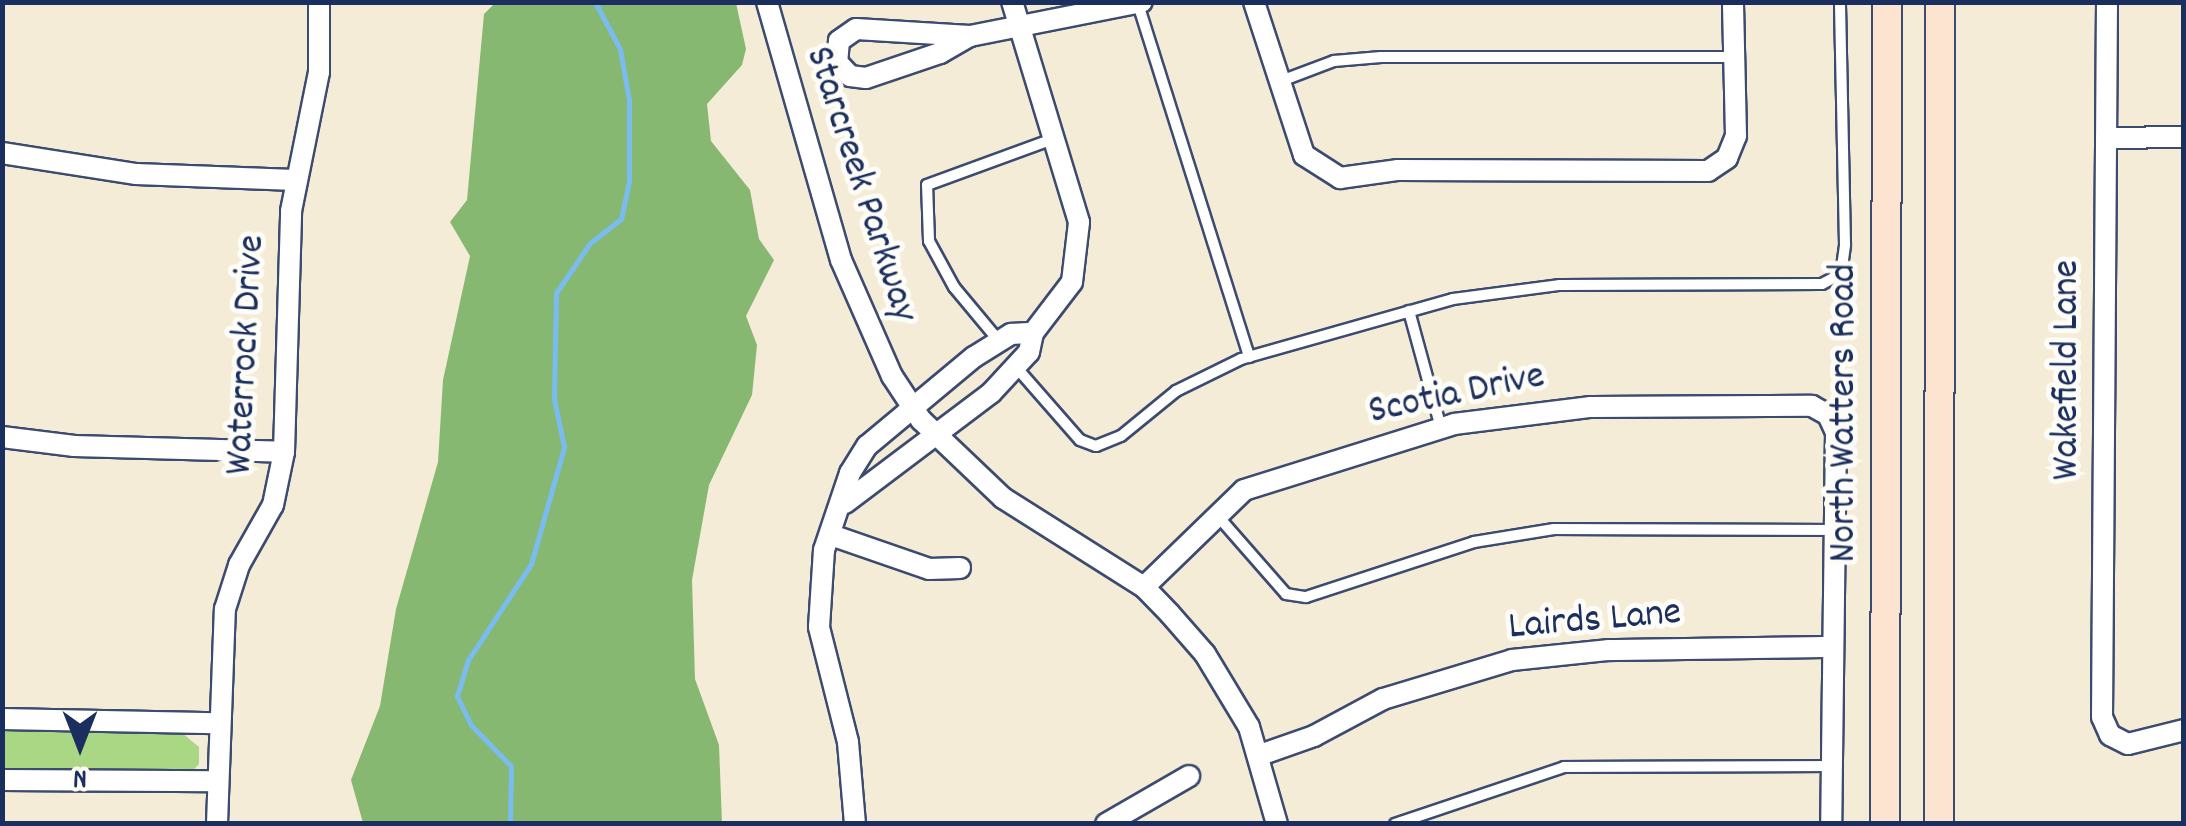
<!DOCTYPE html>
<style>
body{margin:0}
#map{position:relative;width:2186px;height:826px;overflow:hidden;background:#f4ecd7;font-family:Dekko,sans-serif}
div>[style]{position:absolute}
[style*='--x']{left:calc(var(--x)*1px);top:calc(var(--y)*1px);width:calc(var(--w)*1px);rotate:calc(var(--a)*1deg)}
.green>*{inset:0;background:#aad784}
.forest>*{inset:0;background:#87b872}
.stream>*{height:5px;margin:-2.5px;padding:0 2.5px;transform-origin:2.5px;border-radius:2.5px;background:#7abcef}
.roads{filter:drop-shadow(2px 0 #3c4b70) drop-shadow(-2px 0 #3c4b70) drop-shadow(0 2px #3c4b70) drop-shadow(0 -2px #3c4b70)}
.service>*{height:10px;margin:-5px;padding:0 5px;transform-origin:5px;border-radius:5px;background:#fff}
.minor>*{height:20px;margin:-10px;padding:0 10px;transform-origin:10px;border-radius:10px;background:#fff}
.secondary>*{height:28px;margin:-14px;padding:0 14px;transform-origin:14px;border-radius:14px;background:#fde4d1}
span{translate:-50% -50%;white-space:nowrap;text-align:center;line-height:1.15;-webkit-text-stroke:10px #fdfcf7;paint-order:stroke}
.street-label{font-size:40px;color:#1b2f5e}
.frame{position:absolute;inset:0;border:5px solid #1b2f5e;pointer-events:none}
.north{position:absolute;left:30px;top:696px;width:100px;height:100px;-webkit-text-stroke:8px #fdfcf7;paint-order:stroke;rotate:180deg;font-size:28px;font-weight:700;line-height:40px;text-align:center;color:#1b2f5e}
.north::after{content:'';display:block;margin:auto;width:35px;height:45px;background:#1b2f5e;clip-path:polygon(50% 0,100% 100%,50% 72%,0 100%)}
</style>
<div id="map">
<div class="green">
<div style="clip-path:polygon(2px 727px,182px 733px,199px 747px,199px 764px,190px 774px,3px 772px)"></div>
</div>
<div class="forest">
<div style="clip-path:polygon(496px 2px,736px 3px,746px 49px,742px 65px,707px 104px,711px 141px,750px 190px,759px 239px,774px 260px,746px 316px,757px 345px,752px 395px,709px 485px,692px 580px,695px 679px,719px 745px,722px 823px,363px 823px,351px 780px,380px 706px,396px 609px,438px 462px,443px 380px,470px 256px,450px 222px,467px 200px,484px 14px)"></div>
</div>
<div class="stream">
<div style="--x:510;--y:824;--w:58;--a:-89"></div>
<div style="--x:511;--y:766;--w:57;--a:-134.3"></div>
<div style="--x:471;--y:725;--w:32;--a:-116"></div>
<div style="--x:457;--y:696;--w:38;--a:-73"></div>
<div style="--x:468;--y:660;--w:115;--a:-56.7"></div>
<div style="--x:531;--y:564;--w:122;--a:-74.2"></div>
<div style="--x:564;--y:447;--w:49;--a:-101.8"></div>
<div style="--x:554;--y:399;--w:106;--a:-88.9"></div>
<div style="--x:556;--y:293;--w:60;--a:-55.8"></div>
<div style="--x:590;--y:243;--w:39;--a:-38"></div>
<div style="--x:621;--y:219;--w:38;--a:-78"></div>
<div style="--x:629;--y:182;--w:82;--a:-90"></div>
<div style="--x:629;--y:100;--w:52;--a:-100"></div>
<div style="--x:620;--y:49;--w:53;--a:-118"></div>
</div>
<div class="roads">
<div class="service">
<div style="--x:1138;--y:4;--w:370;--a:72.5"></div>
<div style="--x:1281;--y:81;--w:57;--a:-20.7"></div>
<div style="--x:1334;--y:61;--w:47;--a:-4.9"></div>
<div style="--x:1381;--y:57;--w:354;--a:0"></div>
<div style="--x:1409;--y:311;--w:121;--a:74.7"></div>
<div style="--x:999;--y:341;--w:70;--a:-129.8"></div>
<div style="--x:954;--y:287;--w:52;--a:-118.5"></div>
<div style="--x:929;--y:241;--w:56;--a:-92"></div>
<div style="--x:927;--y:185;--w:134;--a:-20.1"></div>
<div style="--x:1016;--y:367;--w:97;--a:48.8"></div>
<div style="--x:1080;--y:440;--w:17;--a:21"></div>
<div style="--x:1096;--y:446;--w:27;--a:-22"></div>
<div style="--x:1121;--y:436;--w:71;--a:-39.3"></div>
<div style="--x:1176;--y:391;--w:72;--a:-26.2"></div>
<div style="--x:1241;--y:359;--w:220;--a:-15.8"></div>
<div style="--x:1453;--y:299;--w:108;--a:-7.5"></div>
<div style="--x:1560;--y:285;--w:262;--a:-0.2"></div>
<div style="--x:1822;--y:284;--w:21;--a:-28"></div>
<div style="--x:1841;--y:274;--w:30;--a:-82"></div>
<div style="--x:1845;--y:244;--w:242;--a:-91.2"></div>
<div style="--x:1216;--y:514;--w:106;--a:48.8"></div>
<div style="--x:1286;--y:594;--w:20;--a:9"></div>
<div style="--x:1306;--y:597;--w:177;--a:-18.1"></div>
<div style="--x:1474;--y:542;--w:81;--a:-9.2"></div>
<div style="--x:1554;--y:529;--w:280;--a:0.2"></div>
<div style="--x:1395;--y:824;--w:178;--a:-18.6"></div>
<div style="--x:1564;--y:767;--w:268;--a:-0.2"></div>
</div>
<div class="minor">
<div style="--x:767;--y:2;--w:268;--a:74"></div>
<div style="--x:841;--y:260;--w:127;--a:66.3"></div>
<div style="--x:892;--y:376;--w:53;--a:56.6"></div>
<div style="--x:921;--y:420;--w:113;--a:43.6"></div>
<div style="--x:1003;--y:498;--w:167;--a:32.3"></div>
<div style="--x:1144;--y:587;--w:37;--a:46"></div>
<div style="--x:1170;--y:614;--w:53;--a:48.8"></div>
<div style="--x:1205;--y:654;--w:85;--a:58.9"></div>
<div style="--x:1249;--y:727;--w:101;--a:73.9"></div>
<div style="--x:1254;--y:2;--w:161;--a:71.9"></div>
<div style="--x:1304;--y:155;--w:43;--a:32.6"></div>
<div style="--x:1340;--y:178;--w:59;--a:-7.9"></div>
<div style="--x:1398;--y:170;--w:310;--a:0.2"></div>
<div style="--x:1708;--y:171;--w:23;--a:-34"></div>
<div style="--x:1727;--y:158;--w:24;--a:-68"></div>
<div style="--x:1736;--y:136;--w:134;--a:-91.3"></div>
<div style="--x:2107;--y:2;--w:715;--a:90.4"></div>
<div style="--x:2102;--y:717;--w:20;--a:66"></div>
<div style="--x:2110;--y:735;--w:20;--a:27"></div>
<div style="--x:2128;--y:744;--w:58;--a:-14"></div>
<div style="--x:970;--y:36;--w:114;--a:-176.5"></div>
<div style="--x:856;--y:29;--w:21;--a:145"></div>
<div style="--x:839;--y:41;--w:21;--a:95"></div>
<div style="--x:837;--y:62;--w:19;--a:47"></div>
<div style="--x:850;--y:76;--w:16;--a:7"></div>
<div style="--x:866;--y:78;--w:78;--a:-18.7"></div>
<div style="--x:940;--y:53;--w:34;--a:-30"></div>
<div style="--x:970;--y:36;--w:175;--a:-11.2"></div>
<div style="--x:2106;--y:138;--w:78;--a:-0.7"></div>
<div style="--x:2;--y:153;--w:136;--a:8.9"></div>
<div style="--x:136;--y:174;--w:159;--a:2.2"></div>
<div style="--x:2;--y:437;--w:73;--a:7.1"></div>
<div style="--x:74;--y:446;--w:210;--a:1.6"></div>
<div style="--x:845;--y:503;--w:183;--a:-37"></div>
<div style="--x:991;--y:393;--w:56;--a:-47.2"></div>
<div style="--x:1029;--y:352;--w:19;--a:-78"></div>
<div style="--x:1033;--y:333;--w:64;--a:-52.6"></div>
<div style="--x:1072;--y:282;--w:60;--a:-83.3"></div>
<div style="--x:1079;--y:222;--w:230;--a:-106.9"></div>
<div style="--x:831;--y:535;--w:104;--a:19.1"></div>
<div style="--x:929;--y:569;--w:31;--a:-2"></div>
<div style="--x:1144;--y:587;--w:139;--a:-44.1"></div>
<div style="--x:1244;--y:490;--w:220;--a:-17.4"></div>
<div style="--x:1454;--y:424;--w:138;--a:-7.1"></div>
<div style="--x:1591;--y:407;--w:221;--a:-0.3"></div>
<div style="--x:1812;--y:406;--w:18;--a:29"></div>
<div style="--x:1828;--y:415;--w:19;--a:65"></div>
<div style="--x:1836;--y:432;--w:392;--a:90.7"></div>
<div style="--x:2;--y:719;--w:215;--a:1.1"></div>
<div style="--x:1260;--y:755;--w:57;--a:-19.4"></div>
<div style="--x:1314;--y:736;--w:78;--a:-28.2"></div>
<div style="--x:1383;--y:699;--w:135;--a:-16.8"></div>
<div style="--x:1512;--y:660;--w:98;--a:-5.9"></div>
<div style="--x:1609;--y:650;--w:224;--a:-0.8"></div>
<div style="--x:2;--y:780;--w:215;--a:0.3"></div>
<div style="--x:217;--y:824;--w:215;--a:-87.9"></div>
<div style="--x:225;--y:609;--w:46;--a:-72.3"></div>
<div style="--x:239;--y:565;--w:69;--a:-60.5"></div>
<div style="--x:273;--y:505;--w:54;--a:-78.3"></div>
<div style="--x:284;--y:452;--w:241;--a:-88.3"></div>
<div style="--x:291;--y:211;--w:142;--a:-78.6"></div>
<div style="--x:319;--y:72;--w:70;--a:-90"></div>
<div style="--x:855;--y:824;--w:82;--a:-94.9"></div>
<div style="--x:848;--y:742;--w:119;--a:-104.2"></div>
<div style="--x:819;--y:627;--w:77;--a:-86.3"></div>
<div style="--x:824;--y:550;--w:81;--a:-71.3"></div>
<div style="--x:850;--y:473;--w:32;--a:-58"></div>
<div style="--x:867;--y:446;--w:139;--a:-39.8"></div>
<div style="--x:974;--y:357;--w:44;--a:-31.9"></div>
<div style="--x:1011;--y:334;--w:22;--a:-3"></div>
<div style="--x:1106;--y:824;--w:96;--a:-30"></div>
</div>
<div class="secondary">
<div style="--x:1885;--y:824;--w:822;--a:-89.86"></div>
<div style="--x:1939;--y:824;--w:822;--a:-89.93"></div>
</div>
</div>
<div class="street-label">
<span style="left:859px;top:185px;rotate:72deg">Starcreek Parkway</span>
<span style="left:248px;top:355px;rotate:-87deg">Waterrock Drive</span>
<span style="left:2069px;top:370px;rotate:-90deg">Wakefield Lane</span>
<span style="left:1457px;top:396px;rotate:-12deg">Scotia Drive</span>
<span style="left:1846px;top:413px;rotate:-90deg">North Watters Road</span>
<span style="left:1595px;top:622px;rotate:-5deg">Lairds Lane</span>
</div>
<div class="frame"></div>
<div class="north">N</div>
</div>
